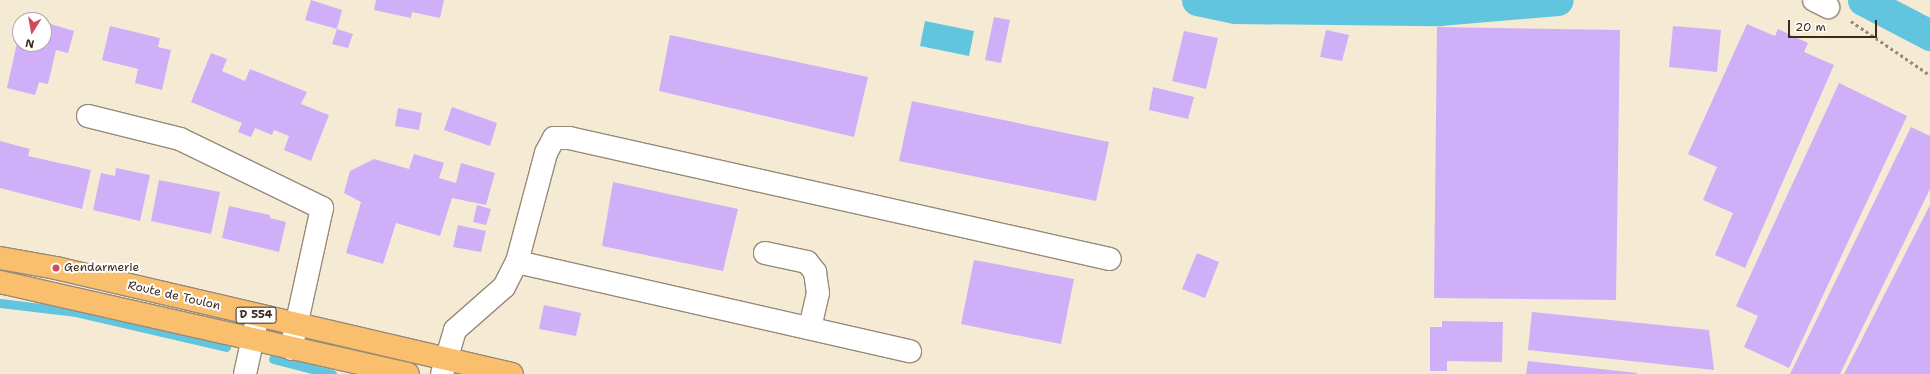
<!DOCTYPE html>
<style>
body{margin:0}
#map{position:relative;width:1930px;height:374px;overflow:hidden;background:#f5ead4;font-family:"Shantell Sans",sans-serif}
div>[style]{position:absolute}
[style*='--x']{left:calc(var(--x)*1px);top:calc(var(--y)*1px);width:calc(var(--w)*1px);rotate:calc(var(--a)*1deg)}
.water>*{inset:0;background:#61c5df}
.stream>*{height:9px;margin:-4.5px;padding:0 4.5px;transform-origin:4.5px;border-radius:4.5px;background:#61c5df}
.canal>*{height:31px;margin:-15.5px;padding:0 15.5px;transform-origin:15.5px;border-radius:15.5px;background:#61c5df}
.building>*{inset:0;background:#cfb0f8}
.path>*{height:2.5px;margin-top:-1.25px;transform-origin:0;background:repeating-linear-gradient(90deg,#988a79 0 3px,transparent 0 6px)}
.roads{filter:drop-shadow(1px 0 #988a79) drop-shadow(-1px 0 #988a79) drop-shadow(0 1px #988a79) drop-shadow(0 -1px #988a79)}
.minor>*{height:22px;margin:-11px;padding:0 11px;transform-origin:11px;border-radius:11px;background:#fff}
.major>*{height:22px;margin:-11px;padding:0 11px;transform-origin:11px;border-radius:11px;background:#f9bf6d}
.dots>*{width:11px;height:11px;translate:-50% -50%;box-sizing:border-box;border:2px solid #fff;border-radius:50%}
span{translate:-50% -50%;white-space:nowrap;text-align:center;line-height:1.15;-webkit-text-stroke:4px #fff;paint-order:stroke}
.shield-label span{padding:1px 3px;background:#fff;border:1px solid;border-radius:3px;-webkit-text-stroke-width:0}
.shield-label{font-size:11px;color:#3b2a1e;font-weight:700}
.poi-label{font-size:12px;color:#3b2a1e}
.left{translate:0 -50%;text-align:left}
.street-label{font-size:12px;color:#3b2a1e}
.north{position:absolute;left:12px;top:12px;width:40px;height:40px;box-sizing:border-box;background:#fff;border:1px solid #b1aaa5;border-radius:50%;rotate:191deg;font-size:11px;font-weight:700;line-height:16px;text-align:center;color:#3b2a1e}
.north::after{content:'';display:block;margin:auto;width:14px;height:18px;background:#d1495b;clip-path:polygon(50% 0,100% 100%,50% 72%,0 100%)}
.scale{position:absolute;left:1788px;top:20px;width:89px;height:18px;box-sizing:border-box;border:2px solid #3b2a1e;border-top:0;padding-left:5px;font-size:12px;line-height:14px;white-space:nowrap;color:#3b2a1e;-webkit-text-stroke:3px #fff;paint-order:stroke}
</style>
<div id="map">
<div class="water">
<div style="clip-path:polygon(925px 21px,974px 31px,969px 56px,920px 46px)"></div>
</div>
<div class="stream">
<div style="--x:0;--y:303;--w:77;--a:6.8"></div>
<div style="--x:76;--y:312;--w:154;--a:13.1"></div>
<div style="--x:273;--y:359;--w:61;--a:14.3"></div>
</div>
<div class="canal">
<div style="--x:1197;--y:0;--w:39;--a:12"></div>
<div style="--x:1235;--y:8;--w:204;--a:0.6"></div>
<div style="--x:1439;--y:10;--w:119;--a:-4.8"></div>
<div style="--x:1863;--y:0;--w:76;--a:27.6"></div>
</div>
<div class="building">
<div style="clip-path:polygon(311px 0,342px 10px,337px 29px,305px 20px)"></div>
<div style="clip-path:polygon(376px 0,444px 0,440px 18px,412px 12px,411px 18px,374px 10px)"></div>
<div style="clip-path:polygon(994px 17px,1010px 20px,1001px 63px,985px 60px)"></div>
<div style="clip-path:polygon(44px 22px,74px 31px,68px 53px,56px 50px,48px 84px,39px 82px,35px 95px,7px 88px,19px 34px,20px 44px,44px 44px)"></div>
<div style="clip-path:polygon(1747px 24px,1775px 36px,1778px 29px,1808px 43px,1804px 52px,1834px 65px,1745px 268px,1715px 255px,1733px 213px,1703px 200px,1717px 167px,1688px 154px)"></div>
<div style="clip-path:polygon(110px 26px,160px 38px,158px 47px,171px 50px,162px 90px,135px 83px,138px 69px,102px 60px)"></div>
<div style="clip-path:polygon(1673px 26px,1721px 30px,1717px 72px,1669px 67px)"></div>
<div style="clip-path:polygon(1437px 27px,1620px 30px,1616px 300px,1434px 298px)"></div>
<div style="clip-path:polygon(337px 29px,353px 34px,348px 48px,332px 44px)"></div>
<div style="clip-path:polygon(1326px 30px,1349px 35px,1342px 61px,1320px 57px)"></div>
<div style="clip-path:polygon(1184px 31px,1218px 38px,1206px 89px,1172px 81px)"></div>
<div style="clip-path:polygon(670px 35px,868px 77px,854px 137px,659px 91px)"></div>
<div style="clip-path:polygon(211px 53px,227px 59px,222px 71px,245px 81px,250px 69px,307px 92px,301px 104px,329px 115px,311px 161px,284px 150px,289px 136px,274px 130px,272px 135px,255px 128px,251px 137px,238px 132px,242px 123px,191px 102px)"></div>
<div style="clip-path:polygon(1839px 83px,1907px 116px,1789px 368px,1744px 347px,1758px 316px,1736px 306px)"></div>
<div style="clip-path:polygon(1153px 87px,1194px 97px,1188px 119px,1149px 110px)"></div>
<div style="clip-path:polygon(912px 101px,1109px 142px,1096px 201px,899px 161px)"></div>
<div style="clip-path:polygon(452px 107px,497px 123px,490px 146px,444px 130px)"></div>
<div style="clip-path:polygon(398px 108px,422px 113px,419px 130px,395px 126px)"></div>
<div style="clip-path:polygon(1911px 127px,1930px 136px,1930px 189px,1840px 374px,1790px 374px)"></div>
<div style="clip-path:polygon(0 141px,30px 149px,28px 156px,91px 170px,82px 209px,0 188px)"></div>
<div style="clip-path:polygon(414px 154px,444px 163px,439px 178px,456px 183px,461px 163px,495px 173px,486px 205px,452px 198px,440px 236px,396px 223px,383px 264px,346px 253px,361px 202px,344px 193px,350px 171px,374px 159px,409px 169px)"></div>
<div style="clip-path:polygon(116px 168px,150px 175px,140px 221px,93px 210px,101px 173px,115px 176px)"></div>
<div style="clip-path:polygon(159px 180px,220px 192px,211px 234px,151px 221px)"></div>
<div style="clip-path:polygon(613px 182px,738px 209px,723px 271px,602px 246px)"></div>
<div style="clip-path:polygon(477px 205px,491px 209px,486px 225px,473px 222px)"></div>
<div style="clip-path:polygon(1930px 205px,1930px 374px,1844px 374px)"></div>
<div style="clip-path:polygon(229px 206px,270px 215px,270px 218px,286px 222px,279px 252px,222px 238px)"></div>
<div style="clip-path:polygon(458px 225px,486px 231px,481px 252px,453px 247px)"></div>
<div style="clip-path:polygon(1197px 253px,1219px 262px,1205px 298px,1182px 289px)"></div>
<div style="clip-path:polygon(974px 260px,1074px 279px,1061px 344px,961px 324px)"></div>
<div style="clip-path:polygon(544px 305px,581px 313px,576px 336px,539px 329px)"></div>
<div style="clip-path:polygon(1532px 312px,1709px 330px,1714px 370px,1528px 350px)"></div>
<div style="clip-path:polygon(1442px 321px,1503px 322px,1502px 362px,1447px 361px,1447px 371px,1430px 371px,1430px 327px,1442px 327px)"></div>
<div style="clip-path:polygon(1528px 361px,1637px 373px,1637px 374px,1526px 374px)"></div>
</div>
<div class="path">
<div style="--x:1851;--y:21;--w:96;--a:34.4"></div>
</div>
<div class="roads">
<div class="minor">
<div style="--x:1814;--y:0;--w:16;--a:27"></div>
<div style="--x:88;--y:116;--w:95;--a:14"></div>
<div style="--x:180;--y:139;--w:158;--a:25.9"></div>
<div style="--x:322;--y:208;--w:144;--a:102.4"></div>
<div style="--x:765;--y:253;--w:43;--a:12.1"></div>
<div style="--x:807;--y:262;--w:13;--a:51"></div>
<div style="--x:815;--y:272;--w:21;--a:82"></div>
<div style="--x:818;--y:293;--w:36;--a:103"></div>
<div style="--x:517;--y:262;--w:403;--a:12.8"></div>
<div style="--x:245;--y:374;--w:60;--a:-77.6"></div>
<div style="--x:442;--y:374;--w:46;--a:-73.5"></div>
<div style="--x:455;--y:330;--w:65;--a:-41.3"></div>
<div style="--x:504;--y:287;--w:28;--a:-63"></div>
<div style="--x:517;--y:262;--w:113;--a:-75.1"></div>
<div style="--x:546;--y:153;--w:17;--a:-62"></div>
<div style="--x:554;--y:138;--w:15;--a:0"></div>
<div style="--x:569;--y:138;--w:554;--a:12.61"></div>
</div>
<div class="major">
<div style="--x:0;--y:258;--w:57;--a:10.1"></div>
<div style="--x:56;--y:268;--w:468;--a:13.1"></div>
<div style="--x:0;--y:282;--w:418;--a:12.7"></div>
</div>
</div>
<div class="dots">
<div style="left:56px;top:268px;background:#d1495b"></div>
</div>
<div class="shield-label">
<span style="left:256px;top:315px">D 554</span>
</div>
<div class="poi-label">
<span class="left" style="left:64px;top:268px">Gendarmerie</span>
</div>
<div class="street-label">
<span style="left:174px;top:296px;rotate:13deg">Route de Toulon</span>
</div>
<div class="north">N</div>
<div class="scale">20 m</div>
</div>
